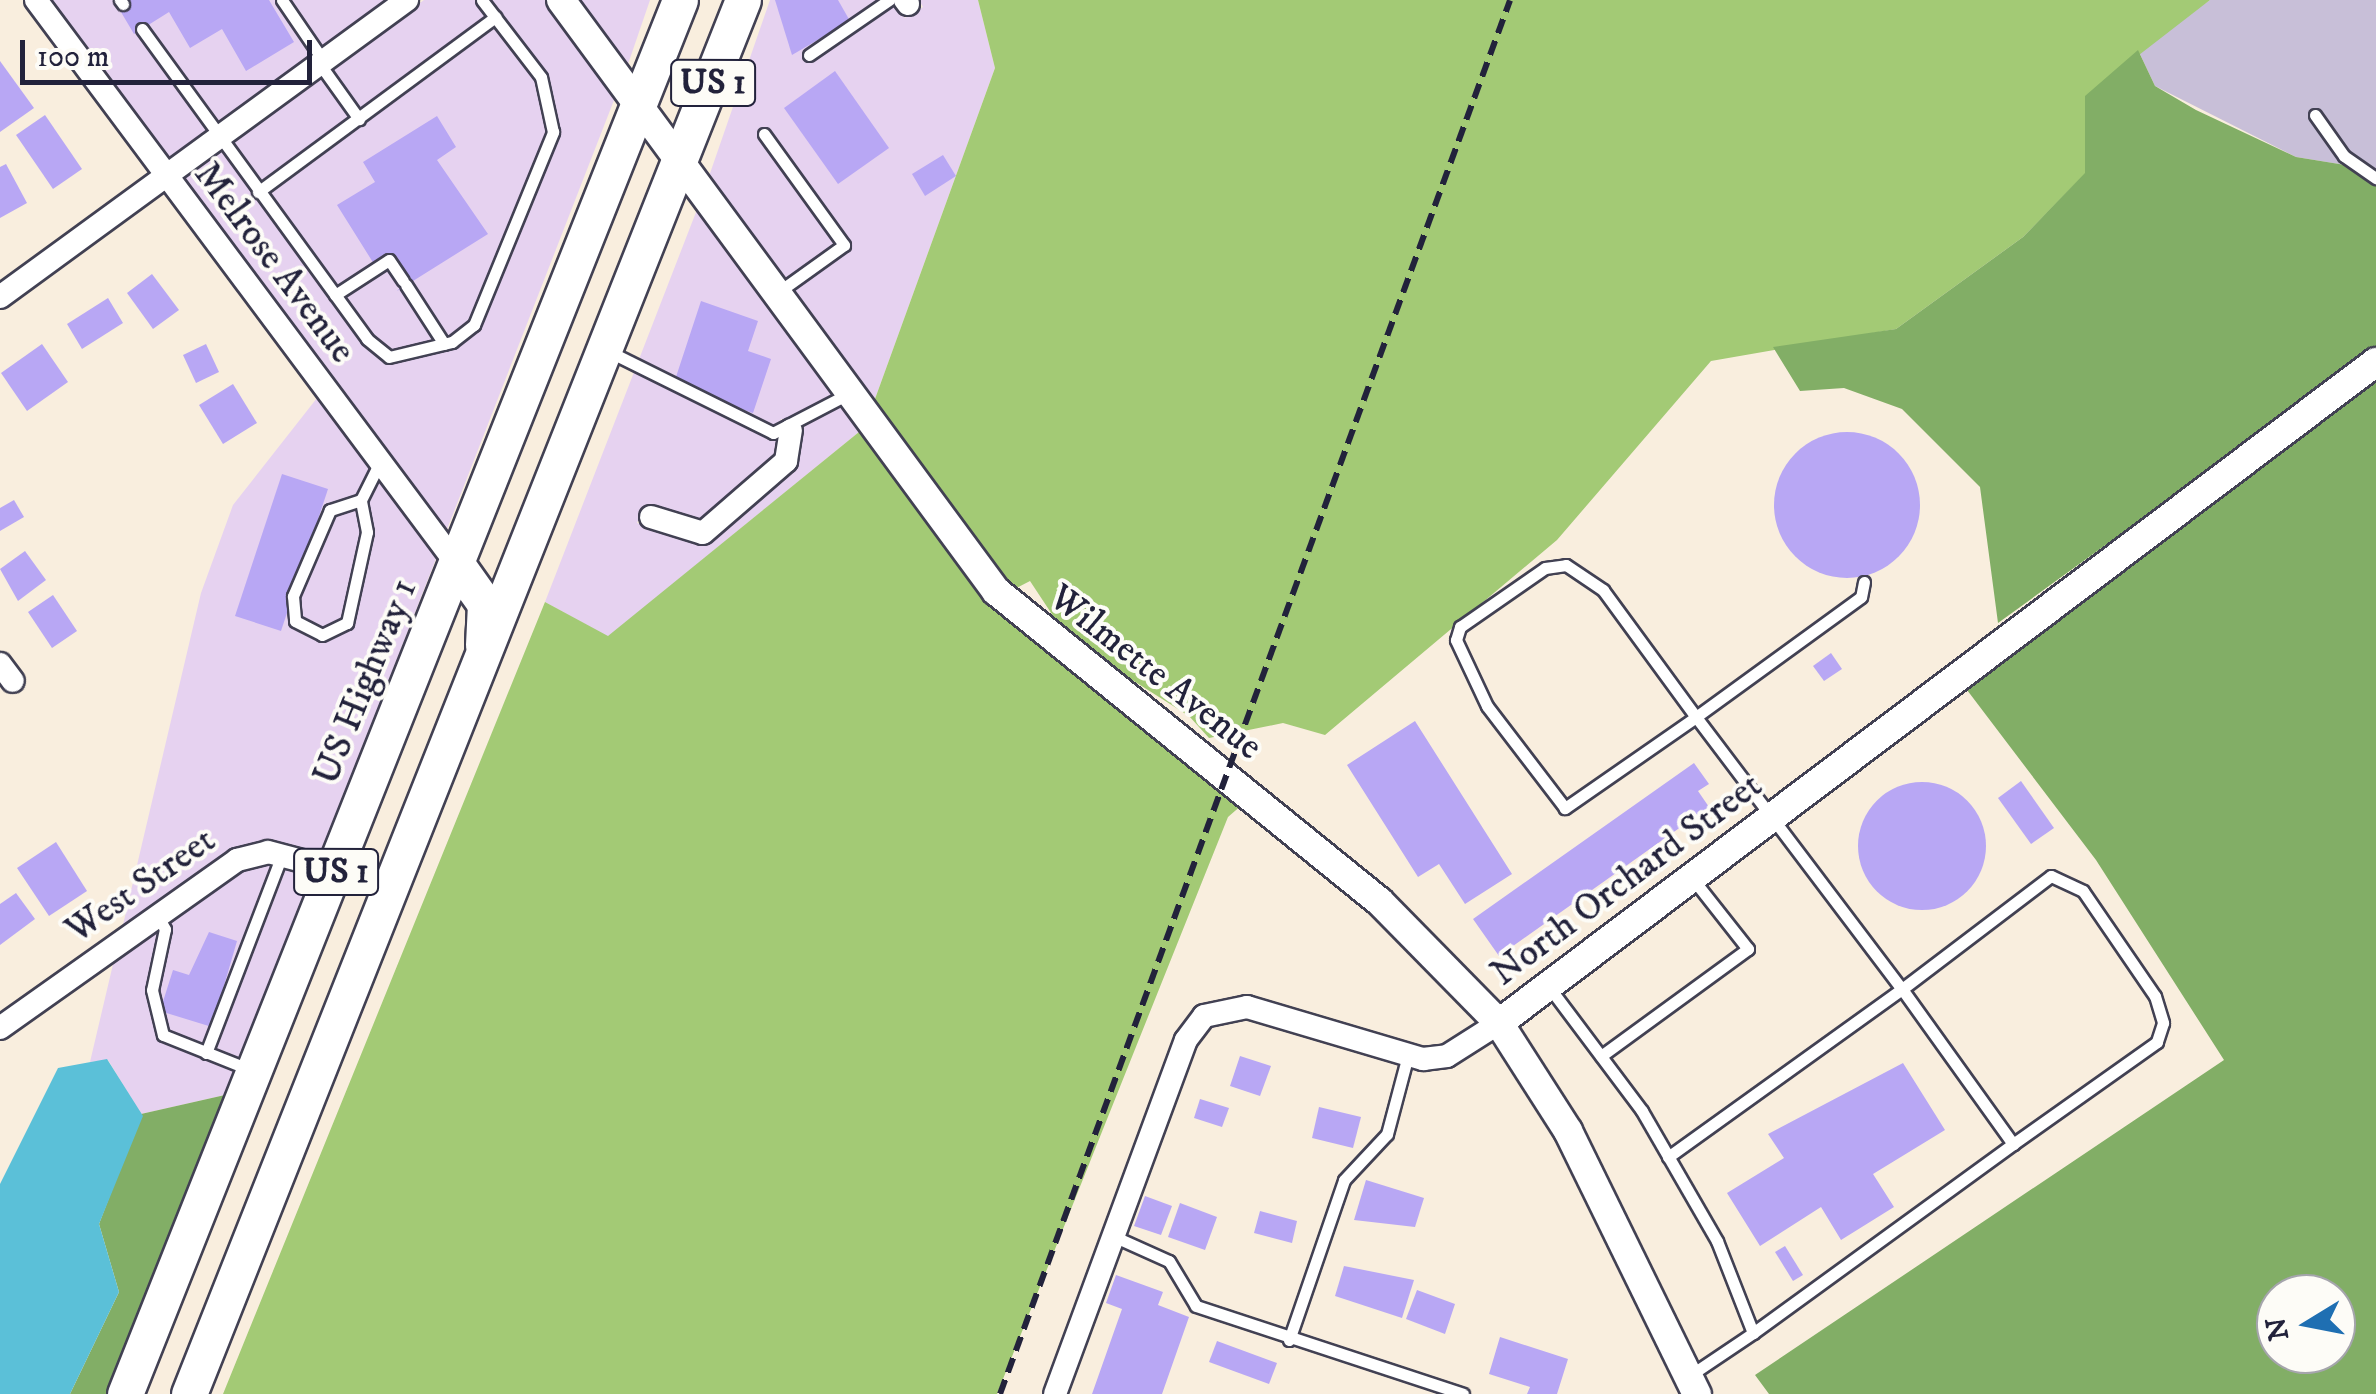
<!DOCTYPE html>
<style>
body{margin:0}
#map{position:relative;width:2376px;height:1394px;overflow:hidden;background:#f9eede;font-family:"IM FELL DW Pica",serif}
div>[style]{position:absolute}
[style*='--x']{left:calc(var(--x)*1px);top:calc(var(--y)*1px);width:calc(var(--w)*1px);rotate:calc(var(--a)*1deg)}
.built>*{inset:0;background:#e6d2f0}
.industrial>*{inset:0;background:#c8bfd8}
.green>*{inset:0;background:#a3ca75}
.forest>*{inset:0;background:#82ae66}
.water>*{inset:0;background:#5bc0d8}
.building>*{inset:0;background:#b8a7f4}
.round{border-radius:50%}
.roads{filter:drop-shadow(2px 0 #424153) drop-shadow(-2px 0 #424153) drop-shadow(0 2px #424153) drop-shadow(0 -2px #424153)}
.service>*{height:11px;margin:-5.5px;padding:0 5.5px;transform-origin:5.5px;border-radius:5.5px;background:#fff}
.minor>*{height:22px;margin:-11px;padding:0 11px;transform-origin:11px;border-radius:11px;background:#fff}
.tertiary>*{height:28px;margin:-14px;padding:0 14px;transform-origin:14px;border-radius:14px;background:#fff}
.primary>*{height:35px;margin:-17.5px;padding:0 17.5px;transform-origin:17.5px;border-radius:17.5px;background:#fff}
.rail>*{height:6px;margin-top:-3px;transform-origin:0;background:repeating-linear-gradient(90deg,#22223b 0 15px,transparent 0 23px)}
span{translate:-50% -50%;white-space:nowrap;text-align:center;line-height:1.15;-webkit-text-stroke:8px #fdfcf7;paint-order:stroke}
.shield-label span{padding:2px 8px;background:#fdfcf7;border:2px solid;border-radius:8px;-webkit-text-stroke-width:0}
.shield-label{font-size:35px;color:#22223b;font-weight:700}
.street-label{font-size:38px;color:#22223b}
.north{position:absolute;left:2256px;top:1274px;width:100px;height:100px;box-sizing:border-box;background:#fdfcf7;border:2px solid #a5a5ac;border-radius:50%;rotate:260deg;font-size:28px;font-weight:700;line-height:40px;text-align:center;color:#22223b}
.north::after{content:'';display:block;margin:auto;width:35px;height:45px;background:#1f6fb2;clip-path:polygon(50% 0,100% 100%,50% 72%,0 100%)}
.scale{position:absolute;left:20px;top:40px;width:292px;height:45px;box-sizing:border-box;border:5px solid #22223b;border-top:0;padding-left:12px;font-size:30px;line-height:35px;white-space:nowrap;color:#22223b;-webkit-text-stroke:8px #fdfcf7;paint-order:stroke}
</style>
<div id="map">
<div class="built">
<div style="clip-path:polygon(50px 0,389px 0,166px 160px)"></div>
<div style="clip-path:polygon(424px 0,547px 0,616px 95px,446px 532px,178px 176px)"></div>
<div style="clip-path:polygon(575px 0,650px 0,626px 70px)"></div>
<div style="clip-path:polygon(770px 0,892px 0,905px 18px,923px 7px,919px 0,978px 0,995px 68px,871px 410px,707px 182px)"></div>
<div style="clip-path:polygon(evenodd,698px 207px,859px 432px,608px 637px,545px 602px,698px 207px,781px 419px,803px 421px,797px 462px,699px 542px,637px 523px,645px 505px,700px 521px,775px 457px,781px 419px)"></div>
<div style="clip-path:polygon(317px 398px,437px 556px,321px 855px,249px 844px,122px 929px,201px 593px,233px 505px)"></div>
<div style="clip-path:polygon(266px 862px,313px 874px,225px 1095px,141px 1114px,108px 1060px,90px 1062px,114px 960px,243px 868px)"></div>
</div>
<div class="industrial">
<div style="clip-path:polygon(2210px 0,2376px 0,2376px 170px,2296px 157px,2155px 86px,2138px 50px)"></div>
</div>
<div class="green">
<div style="clip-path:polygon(978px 0,2210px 0,2086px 96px,2086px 173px,2023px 237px,1896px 329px,1711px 361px,1557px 540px,1325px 735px,1283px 723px,1209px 738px,1189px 716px,1069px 640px,1030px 581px,1011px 591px,871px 410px,995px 68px)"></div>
<div style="clip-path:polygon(859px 432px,991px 602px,1243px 804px,1228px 817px,997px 1394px,223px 1394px,545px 602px,608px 636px)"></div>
</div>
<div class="forest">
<div style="clip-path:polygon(2138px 50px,2155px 86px,2196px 110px,2296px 157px,2376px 170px,2376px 349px,1998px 623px,1980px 487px,1902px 409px,1844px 388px,1800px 391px,1773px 347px,1896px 329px,2023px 237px,2085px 173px,2085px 96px)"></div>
<div style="clip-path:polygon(evenodd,2376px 377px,2376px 1394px,1769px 1394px,1755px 1375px,2224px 1060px,2096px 860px,1964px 686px,2376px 377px,2276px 1294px,2336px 1294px,2336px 1354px,2276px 1354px,2276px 1294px)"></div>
<div style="clip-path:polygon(225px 1095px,106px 1394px,70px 1394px,119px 1292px,99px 1224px,141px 1114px)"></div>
</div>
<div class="water">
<div style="clip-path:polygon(107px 1059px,143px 1116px,99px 1224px,119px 1292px,70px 1394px,0 1394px,0 1184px,58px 1068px)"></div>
</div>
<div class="building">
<div style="clip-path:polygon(130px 0,269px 0,294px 42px,246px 71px,222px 29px,190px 48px,169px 12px,134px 34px,118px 7px)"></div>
<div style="clip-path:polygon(775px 0,838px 0,850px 21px,792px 55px)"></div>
<div style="clip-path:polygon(0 61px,34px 108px,0 132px)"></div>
<div style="clip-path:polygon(835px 71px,889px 148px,838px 184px,784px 108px)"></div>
<div style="clip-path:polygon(45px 115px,82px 169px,53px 189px,16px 135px)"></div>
<div style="clip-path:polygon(437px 116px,456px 147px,437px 160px,488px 234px,397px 291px,408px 278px,392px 253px,374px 264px,337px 205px,375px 182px,363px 162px)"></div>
<div style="clip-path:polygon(943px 155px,956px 176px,925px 196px,912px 174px)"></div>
<div style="clip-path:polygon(6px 164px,27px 203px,0 218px,0 167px)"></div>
<div style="clip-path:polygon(152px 274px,179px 310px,153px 329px,127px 293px)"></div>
<div style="clip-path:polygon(108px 298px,123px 323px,82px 349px,67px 324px)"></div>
<div style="clip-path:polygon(701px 301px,758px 321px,748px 351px,771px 359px,753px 413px,673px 386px)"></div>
<div style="clip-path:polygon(42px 344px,68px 382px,27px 411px,1px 373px)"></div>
<div style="clip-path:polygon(206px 344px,219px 372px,196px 383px,183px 355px)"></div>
<div style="clip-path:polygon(233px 384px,257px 423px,223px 444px,199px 405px)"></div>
<div class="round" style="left:1774px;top:432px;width:146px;height:146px"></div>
<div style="clip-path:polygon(282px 474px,328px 489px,281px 631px,235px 616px)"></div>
<div style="clip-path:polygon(14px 500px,24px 517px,0 531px,0 508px)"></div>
<div style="clip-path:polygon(25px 551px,46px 580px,18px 601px,0 569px)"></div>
<div style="clip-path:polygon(53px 595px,77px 631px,52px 648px,28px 612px)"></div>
<div style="clip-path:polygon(1831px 653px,1842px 669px,1824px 681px,1813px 666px)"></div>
<div style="clip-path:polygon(1415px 721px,1512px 874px,1465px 904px,1439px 864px,1418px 877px,1347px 765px)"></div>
<div style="clip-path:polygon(1694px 763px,1709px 784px,1698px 791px,1709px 807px,1499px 956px,1473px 919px)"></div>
<div style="clip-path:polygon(2021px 781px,2054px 828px,2031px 844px,1998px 798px)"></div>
<div class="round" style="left:1858px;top:782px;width:128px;height:128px"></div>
<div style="clip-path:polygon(56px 842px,87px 891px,49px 916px,17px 868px)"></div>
<div style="clip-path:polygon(16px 893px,35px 919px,0 945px,0 904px)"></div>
<div style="clip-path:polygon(209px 932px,237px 941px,212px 1027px,160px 1011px,173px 970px,189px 975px)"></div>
<div style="clip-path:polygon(1240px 1056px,1271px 1066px,1260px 1096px,1230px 1086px)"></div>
<div style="clip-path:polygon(1903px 1063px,1945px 1130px,1873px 1174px,1894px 1207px,1841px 1240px,1821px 1207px,1760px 1246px,1727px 1193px,1784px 1158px,1768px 1134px)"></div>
<div style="clip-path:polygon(1200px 1099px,1229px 1108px,1222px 1127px,1194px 1118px)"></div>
<div style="clip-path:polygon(1319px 1107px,1361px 1117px,1353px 1148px,1312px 1138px)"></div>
<div style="clip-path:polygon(1366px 1180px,1424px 1198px,1415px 1227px,1354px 1220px)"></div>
<div style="clip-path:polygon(1145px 1196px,1172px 1206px,1161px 1235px,1134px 1226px)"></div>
<div style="clip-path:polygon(1180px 1203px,1217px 1217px,1205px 1250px,1168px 1237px)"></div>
<div style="clip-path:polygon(1260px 1211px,1297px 1221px,1292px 1243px,1254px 1233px)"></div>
<div style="clip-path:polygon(1785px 1246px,1803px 1275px,1793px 1281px,1775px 1252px)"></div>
<div style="clip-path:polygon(1344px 1266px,1414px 1280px,1402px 1318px,1335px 1296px)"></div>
<div style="clip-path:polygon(1116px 1275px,1163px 1292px,1158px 1305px,1189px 1317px,1162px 1394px,1092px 1394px,1122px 1309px,1106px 1303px)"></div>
<div style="clip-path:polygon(1417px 1290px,1455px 1304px,1445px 1334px,1406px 1319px)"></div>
<div style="clip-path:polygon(1500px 1337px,1568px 1359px,1557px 1394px,1527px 1394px,1530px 1387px,1489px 1374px)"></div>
<div style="clip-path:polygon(1217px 1341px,1277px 1363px,1269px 1384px,1209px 1362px)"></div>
</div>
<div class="roads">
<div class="service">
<div style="--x:120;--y:0;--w:5;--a:53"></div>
<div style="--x:282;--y:0;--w:73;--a:55.7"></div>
<div style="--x:142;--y:29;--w:383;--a:54"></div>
<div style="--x:367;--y:339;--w:28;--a:39"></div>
<div style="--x:389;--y:357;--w:65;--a:-13.4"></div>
<div style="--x:452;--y:342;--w:28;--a:-38"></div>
<div style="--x:474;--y:325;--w:209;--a:-67.7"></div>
<div style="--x:553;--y:132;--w:56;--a:-102.3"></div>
<div style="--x:541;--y:77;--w:97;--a:-127.5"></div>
<div style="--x:809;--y:55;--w:97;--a:-34.5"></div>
<div style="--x:319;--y:63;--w:69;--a:54.5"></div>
<div style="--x:2315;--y:115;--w:50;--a:54.7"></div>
<div style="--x:2344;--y:156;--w:39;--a:35"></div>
<div style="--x:764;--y:134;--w:137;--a:54.2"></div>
<div style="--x:844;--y:245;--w:82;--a:144.4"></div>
<div style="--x:258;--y:192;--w:295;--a:-36.4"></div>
<div style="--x:406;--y:285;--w:70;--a:57.2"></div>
<div style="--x:335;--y:295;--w:64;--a:-32.9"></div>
<div style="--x:389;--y:260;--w:25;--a:56"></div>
<div style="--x:610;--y:352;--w:182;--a:26.4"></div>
<div style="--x:773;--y:433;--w:82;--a:-27.5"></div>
<div style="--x:361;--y:500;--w:33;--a:162"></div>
<div style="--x:330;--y:510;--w:94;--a:113.3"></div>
<div style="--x:293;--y:596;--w:25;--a:85"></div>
<div style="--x:295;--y:621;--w:30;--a:27"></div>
<div style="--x:322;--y:635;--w:28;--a:-26"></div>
<div style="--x:347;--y:623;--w:93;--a:-77.6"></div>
<div style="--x:367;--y:532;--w:33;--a:-101"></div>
<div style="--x:361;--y:500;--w:42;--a:-63.4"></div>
<div style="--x:1566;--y:565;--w:45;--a:34"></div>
<div style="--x:1603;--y:590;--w:157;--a:53.8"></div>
<div style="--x:1696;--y:717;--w:160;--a:145.2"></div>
<div style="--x:1565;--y:808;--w:128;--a:-127.4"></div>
<div style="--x:1487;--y:706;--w:73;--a:-115.2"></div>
<div style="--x:1456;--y:640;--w:14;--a:-73"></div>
<div style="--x:1460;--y:627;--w:103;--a:-34.8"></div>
<div style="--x:1545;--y:568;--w:21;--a:-8"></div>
<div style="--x:1864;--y:582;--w:15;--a:101"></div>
<div style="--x:1861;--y:597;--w:204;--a:144"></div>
<div style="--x:1696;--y:717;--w:341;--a:52.9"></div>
<div style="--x:1902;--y:989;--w:187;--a:-37.2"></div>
<div style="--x:2051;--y:876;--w:35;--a:25"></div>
<div style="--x:2083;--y:891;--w:127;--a:55.6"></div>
<div style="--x:2155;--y:996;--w:28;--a:73"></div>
<div style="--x:2163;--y:1023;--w:20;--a:108"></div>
<div style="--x:2157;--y:1042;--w:176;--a:144.7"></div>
<div style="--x:158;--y:916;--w:15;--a:62"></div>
<div style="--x:165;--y:929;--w:62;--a:102"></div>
<div style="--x:152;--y:990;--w:46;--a:76.3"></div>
<div style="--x:163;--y:1035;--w:95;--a:21.7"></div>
<div style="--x:1549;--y:987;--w:155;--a:53.1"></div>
<div style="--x:1642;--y:1111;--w:150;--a:60"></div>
<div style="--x:1717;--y:1241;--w:99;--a:68.6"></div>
<div style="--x:1753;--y:1333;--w:77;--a:146.1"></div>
<div style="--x:206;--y:1053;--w:212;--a:-69"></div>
<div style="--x:1601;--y:1056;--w:182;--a:-36.1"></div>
<div style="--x:1748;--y:949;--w:89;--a:-128.2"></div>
<div style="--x:1668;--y:1157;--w:288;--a:-35.7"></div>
<div style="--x:1902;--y:989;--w:191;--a:54.4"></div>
<div style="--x:2013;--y:1144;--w:321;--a:144"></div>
<div style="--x:1113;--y:1236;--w:61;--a:24.1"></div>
<div style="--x:1169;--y:1261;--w:52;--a:59"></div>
<div style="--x:1196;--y:1306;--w:281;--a:18.2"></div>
<div style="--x:1289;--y:1340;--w:169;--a:-71"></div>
<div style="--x:1344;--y:1180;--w:63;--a:-46.9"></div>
<div style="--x:1387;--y:1134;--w:82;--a:-75.1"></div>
</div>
<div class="minor">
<div style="--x:36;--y:0;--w:706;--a:53.29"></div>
<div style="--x:905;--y:0;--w:5;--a:53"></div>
<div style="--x:0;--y:297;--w:504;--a:-36.12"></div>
<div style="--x:651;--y:517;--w:54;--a:17.1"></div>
<div style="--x:703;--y:533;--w:110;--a:-40.9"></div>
<div style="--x:786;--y:461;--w:31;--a:-81"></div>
<div style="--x:0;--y:664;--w:21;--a:53"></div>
<div style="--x:0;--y:1028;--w:291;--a:-35.3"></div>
<div style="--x:237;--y:860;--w:32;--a:-14"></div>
<div style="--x:268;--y:852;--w:70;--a:14.8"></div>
<div style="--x:1055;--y:1394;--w:377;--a:-69.7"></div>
<div style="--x:1186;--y:1040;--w:30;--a:-53"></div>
<div style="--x:1204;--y:1016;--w:44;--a:-11.8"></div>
<div style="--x:1247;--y:1007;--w:184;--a:16.5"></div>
<div style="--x:1423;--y:1059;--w:24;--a:-7"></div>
<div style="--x:1447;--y:1056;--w:62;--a:-32.4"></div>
</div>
<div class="tertiary">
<div style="--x:561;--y:0;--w:734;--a:53.65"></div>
<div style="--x:996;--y:591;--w:494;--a:39"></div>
<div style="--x:1380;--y:902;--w:170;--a:45.5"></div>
<div style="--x:1499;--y:1023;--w:128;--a:57.4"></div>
<div style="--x:1568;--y:1131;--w:293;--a:63.9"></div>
<div style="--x:1499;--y:1023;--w:1098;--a:-37.01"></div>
</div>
<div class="primary">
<div style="--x:458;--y:566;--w:47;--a:54.6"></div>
<div style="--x:485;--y:604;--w:41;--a:92.8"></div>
<div style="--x:125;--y:1394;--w:1500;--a:-68.29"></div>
<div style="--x:189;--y:1394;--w:1500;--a:-68.33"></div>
</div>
</div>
<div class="rail">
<div style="--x:1000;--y:1394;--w:1484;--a:-69.9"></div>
</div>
<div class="shield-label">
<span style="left:713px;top:83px">US 1</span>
<span style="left:336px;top:872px">US 1</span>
</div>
<div class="street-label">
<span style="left:274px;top:263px;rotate:53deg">Melrose Avenue</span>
<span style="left:1155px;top:673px;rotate:38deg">Wilmette Avenue</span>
<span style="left:366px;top:682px;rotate:-68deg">US Highway 1</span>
<span style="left:1627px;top:880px;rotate:-37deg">North Orchard Street</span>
<span style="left:141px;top:886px;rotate:-35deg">West Street</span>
</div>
<div class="north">N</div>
<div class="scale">100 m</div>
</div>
